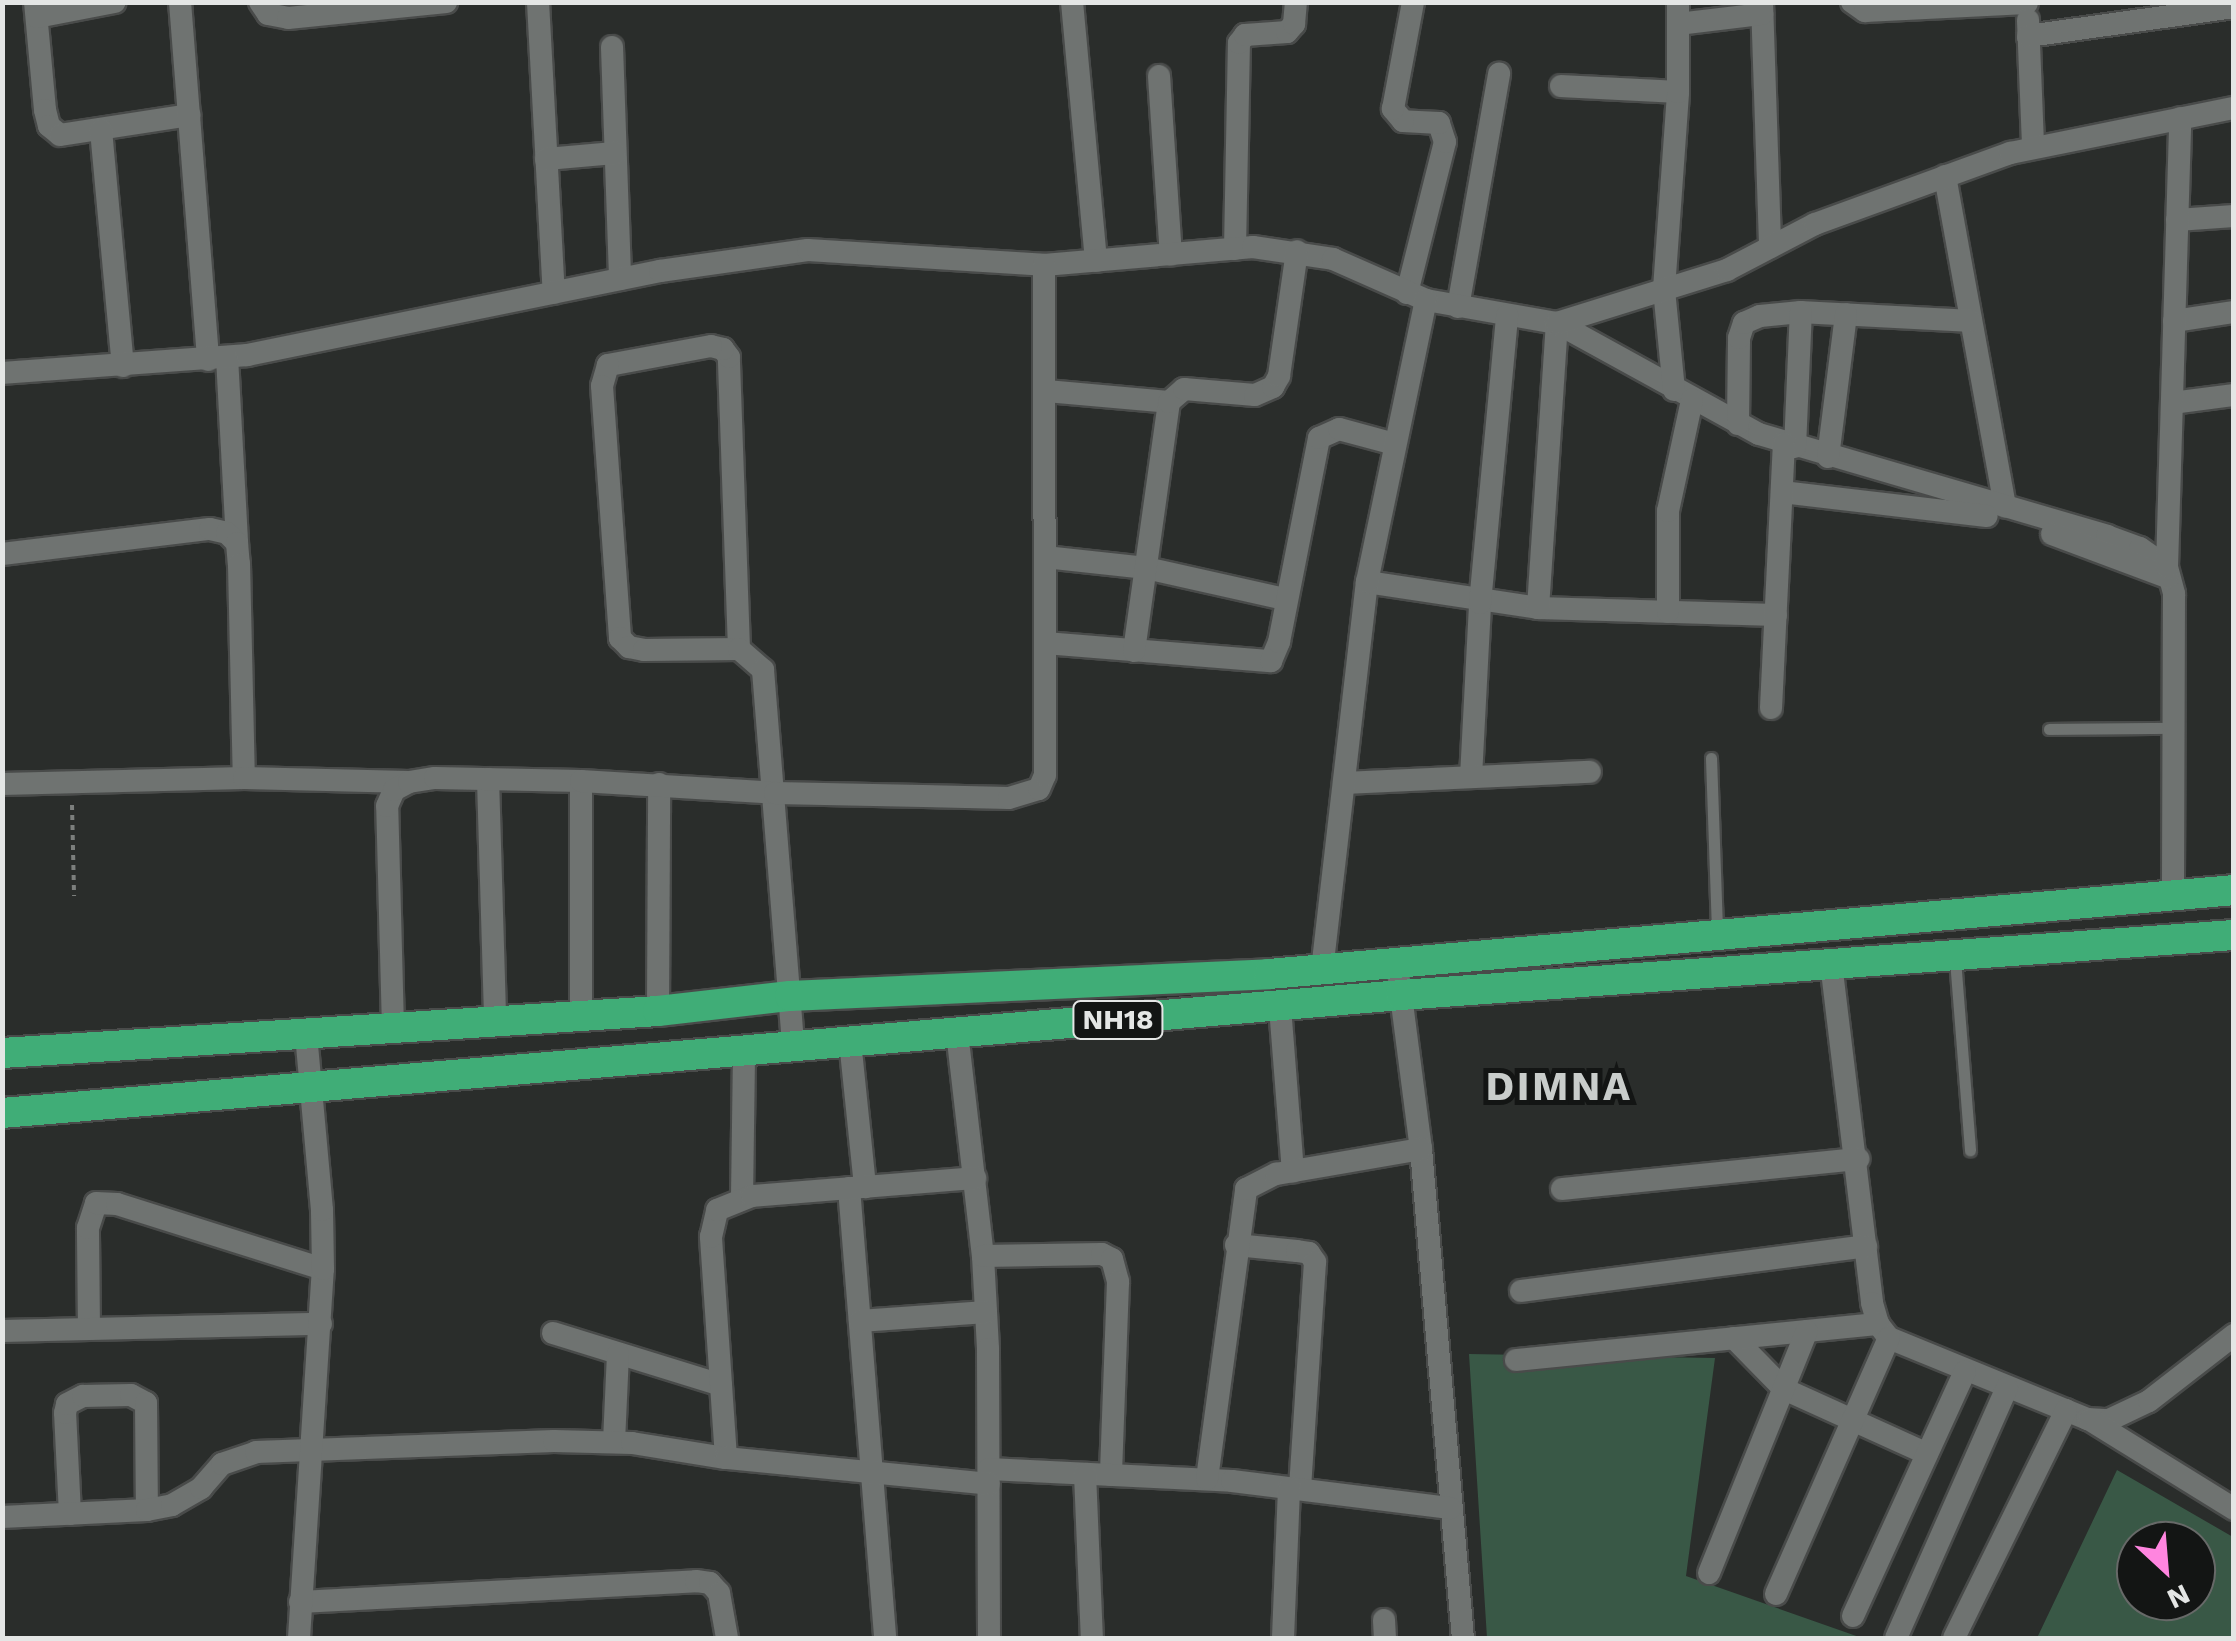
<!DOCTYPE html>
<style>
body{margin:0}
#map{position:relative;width:2236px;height:1641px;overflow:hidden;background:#2a2d2b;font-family:"Work Sans",sans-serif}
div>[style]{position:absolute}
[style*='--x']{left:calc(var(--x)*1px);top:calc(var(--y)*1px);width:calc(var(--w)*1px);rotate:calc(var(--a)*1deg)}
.green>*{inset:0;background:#395846}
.path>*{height:4px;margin-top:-2px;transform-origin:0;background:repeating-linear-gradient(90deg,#7c7f7d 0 5px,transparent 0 10px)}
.roads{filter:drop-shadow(2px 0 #494b4a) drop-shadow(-2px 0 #494b4a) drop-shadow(0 2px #494b4a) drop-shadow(0 -2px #494b4a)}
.lane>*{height:11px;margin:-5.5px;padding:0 5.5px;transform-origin:5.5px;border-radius:5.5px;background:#6f7371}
.street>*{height:22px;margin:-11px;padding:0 11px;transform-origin:11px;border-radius:11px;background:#6f7371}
.highway>*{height:30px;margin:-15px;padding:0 15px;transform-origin:15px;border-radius:15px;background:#40ad77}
span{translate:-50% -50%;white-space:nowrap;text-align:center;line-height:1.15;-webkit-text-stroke:10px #131514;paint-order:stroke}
.shield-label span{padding:2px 8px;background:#131514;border:2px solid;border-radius:8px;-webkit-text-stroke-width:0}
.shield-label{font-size:28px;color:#e4e6e5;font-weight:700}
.district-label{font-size:40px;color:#c9cdcb;font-weight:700;letter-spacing:2.5px}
.frame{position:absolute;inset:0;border:5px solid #e4e6e5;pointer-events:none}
.north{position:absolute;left:2116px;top:1521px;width:100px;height:100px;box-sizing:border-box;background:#131514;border:2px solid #676968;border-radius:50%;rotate:154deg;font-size:28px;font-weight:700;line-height:40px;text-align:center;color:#e4e6e5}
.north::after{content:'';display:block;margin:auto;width:35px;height:45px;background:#ff85df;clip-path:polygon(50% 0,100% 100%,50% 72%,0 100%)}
</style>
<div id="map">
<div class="green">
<div style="clip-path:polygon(1469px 1354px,1715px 1358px,1686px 1576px,1862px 1638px,1487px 1638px)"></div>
<div style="clip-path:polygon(evenodd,2117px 1470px,2233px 1537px,2233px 1638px,2037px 1638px,2117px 1470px,2136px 1541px,2196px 1541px,2196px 1601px,2136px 1601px,2136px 1541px)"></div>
</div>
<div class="path">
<div style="--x:72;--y:805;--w:91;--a:88.7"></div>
</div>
<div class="roads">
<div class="lane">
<div style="--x:2049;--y:729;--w:124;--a:-0.5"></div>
<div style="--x:1711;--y:758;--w:174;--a:88"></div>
<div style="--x:1955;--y:959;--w:192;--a:85.5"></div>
</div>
<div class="street">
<div style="--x:35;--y:2;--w:108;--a:84.7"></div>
<div style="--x:45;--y:110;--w:16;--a:76"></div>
<div style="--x:49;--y:126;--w:14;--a:39"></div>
<div style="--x:60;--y:135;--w:131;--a:-8.8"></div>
<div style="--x:180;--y:2;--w:359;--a:85.5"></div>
<div style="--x:260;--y:2;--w:14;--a:56"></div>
<div style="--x:268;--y:14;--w:20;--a:11"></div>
<div style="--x:288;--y:18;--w:159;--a:-5.8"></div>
<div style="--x:538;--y:2;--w:291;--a:86.9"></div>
<div style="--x:1072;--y:2;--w:260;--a:84.7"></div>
<div style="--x:1762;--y:2;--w:245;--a:88.1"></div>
<div style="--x:1852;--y:2;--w:16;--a:35"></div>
<div style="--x:1865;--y:11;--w:162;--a:-2.8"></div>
<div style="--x:37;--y:17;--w:79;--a:-10.9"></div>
<div style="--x:2028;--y:20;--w:127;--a:87.7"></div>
<div style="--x:1678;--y:24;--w:85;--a:-6.8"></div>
<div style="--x:2028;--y:36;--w:208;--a:-8"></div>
<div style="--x:612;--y:47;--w:232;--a:88"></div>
<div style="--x:1159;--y:76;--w:179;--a:86.2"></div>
<div style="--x:1561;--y:86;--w:117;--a:2.9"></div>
<div style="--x:101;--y:130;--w:237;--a:84.7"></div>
<div style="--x:546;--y:159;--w:69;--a:-5"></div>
<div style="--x:1945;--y:176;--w:336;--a:79.7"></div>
<div style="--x:2177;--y:220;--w:57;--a:-4"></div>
<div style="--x:1235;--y:249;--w:206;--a:-88.9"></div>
<div style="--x:1239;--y:43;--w:10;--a:-53"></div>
<div style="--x:1245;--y:35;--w:42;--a:-4.1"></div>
<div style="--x:1287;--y:32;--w:11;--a:-49"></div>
<div style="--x:1294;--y:24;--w:22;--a:-85"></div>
<div style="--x:1407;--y:293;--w:156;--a:-75.9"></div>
<div style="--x:1445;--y:142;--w:20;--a:-108"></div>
<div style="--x:1439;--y:123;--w:36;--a:-177"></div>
<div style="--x:1403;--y:121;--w:16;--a:-130"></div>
<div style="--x:1393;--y:109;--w:109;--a:-79.4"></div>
<div style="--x:1458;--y:307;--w:237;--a:-80"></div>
<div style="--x:2174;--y:321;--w:61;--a:-8.5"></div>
<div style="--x:227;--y:357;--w:186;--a:86.9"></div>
<div style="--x:2;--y:373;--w:246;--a:-4.2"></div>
<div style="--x:247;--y:355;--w:421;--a:-11.5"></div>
<div style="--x:660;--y:271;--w:149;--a:-8.1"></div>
<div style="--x:808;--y:250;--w:236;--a:3.6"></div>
<div style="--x:1044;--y:265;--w:210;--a:-4.9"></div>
<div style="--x:1253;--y:247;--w:81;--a:8.5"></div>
<div style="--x:1333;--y:259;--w:102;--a:23.8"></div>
<div style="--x:1426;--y:300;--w:133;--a:10"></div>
<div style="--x:1557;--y:323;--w:230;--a:28.8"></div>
<div style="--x:1759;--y:434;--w:363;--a:16.3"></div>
<div style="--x:2107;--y:536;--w:35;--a:20"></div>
<div style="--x:2140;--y:548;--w:33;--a:35"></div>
<div style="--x:2167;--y:567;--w:28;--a:75"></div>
<div style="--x:2174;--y:594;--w:301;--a:90.2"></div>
<div style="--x:1674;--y:390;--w:101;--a:-95.7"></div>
<div style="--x:1664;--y:289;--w:197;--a:-85.9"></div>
<div style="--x:1678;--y:92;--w:90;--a:-90"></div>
<div style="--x:1046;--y:391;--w:123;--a:5.1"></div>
<div style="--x:2172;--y:403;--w:63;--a:-7.4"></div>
<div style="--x:1738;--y:424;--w:86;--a:-89.3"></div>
<div style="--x:1739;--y:338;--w:16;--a:-72"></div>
<div style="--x:1744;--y:323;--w:17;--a:-24"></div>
<div style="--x:1760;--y:316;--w:41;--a:-5.6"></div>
<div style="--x:1801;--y:312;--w:170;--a:3"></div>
<div style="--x:1795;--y:447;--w:135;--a:-87.5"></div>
<div style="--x:1828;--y:457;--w:144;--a:-82.8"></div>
<div style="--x:1782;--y:492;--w:206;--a:6.7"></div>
<div style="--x:2052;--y:534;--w:123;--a:20.5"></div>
<div style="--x:2;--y:554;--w:209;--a:-6.9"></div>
<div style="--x:210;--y:529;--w:17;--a:13"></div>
<div style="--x:227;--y:533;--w:14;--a:45"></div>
<div style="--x:237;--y:543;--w:21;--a:85"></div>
<div style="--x:239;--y:564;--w:214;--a:88.7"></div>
<div style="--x:1045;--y:557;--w:102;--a:6.2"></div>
<div style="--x:1146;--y:568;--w:142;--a:12.6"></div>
<div style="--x:2167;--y:567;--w:449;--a:-88.3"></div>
<div style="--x:1367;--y:582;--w:173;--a:8.6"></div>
<div style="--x:1538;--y:608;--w:238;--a:1.7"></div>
<div style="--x:1538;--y:608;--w:286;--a:-86.2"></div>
<div style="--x:1557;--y:323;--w:178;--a:-17.3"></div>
<div style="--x:1727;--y:270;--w:99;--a:-27.6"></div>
<div style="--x:1815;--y:224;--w:208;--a:-20"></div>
<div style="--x:2010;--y:153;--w:228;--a:-11.4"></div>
<div style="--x:1668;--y:612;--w:101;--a:-90"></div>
<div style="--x:1668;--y:511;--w:114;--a:-77.8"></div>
<div style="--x:1045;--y:643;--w:227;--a:4.6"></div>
<div style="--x:1271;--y:661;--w:21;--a:-67"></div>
<div style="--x:1279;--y:642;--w:208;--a:-78.9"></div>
<div style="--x:1319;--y:438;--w:22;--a:-24"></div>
<div style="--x:1339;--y:429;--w:58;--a:15"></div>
<div style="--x:739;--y:649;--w:292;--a:-92"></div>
<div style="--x:729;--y:357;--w:10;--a:-127"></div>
<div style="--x:723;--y:349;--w:12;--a:-166"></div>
<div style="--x:711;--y:346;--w:105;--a:169.5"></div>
<div style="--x:608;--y:365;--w:22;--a:106"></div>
<div style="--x:602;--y:386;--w:253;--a:85.9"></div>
<div style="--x:620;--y:638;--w:13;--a:45"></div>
<div style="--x:629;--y:647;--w:15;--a:11"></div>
<div style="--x:644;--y:650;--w:95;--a:-0.6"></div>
<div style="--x:739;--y:649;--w:32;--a:41"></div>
<div style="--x:763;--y:670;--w:376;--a:85.4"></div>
<div style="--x:1134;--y:651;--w:251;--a:-82"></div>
<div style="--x:1169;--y:402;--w:20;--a:-41"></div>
<div style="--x:1184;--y:389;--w:71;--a:4.8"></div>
<div style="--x:1255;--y:395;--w:20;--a:-24"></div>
<div style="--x:1273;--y:387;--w:13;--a:-61"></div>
<div style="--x:1279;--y:376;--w:126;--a:-81.8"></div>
<div style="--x:1771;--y:708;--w:265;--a:-87.2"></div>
<div style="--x:1471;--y:777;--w:174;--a:-87"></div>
<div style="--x:1480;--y:603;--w:289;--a:-84.6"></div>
<div style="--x:488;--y:779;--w:243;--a:88.3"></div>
<div style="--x:581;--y:781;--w:233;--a:90"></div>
<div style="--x:1344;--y:783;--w:246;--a:-2.6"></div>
<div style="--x:2;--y:784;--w:242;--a:-1.4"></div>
<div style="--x:244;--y:778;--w:165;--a:1.4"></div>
<div style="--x:1831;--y:963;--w:342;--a:83.1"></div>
<div style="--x:1872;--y:1303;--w:22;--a:74"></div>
<div style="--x:1878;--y:1324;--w:18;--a:52"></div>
<div style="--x:1889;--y:1338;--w:214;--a:22.2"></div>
<div style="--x:2087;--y:1419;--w:22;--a:3"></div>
<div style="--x:2109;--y:1420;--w:44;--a:-25.4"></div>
<div style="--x:2149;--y:1401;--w:108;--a:-37.8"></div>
<div style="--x:1322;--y:970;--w:391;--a:-83.4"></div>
<div style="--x:1367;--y:582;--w:288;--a:-78.2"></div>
<div style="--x:1399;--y:980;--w:170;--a:82.6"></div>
<div style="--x:1421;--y:1149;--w:491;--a:85.1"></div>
<div style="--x:1280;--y:1007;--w:165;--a:85.5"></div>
<div style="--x:658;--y:1011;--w:227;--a:-89.7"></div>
<div style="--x:393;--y:1028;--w:222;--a:-91.5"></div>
<div style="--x:387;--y:806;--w:17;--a:-66"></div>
<div style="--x:394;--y:790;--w:17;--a:-28"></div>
<div style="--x:409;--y:782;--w:26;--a:-9"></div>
<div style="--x:435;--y:778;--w:146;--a:1.2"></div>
<div style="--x:581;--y:781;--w:194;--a:3.5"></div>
<div style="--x:775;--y:793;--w:234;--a:1.2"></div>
<div style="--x:1009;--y:798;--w:31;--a:-17"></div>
<div style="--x:1039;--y:789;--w:15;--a:-67"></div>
<div style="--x:1045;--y:775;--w:510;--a:-90.11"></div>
<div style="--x:957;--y:1032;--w:226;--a:83.4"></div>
<div style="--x:983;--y:1256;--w:93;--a:86.9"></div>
<div style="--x:988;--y:1349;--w:289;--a:89.8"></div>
<div style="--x:850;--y:1041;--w:147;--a:84.1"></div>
<div style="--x:849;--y:1188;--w:451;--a:85.4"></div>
<div style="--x:1562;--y:1189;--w:298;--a:-5.8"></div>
<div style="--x:742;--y:1198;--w:149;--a:-89.2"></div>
<div style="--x:1236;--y:1245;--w:61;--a:5.6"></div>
<div style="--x:1297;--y:1251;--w:12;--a:9"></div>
<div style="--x:1309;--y:1253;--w:11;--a:56"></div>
<div style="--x:1315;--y:1262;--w:227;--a:93.8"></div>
<div style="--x:983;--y:1256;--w:119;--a:-1"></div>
<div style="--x:1102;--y:1254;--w:11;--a:27"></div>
<div style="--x:1112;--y:1259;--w:24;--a:75"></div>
<div style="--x:1118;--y:1282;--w:193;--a:92.1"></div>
<div style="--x:1521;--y:1291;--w:348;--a:-7.4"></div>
<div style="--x:860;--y:1321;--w:126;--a:-4.1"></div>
<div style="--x:89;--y:1329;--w:101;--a:-90.6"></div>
<div style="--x:88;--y:1228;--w:26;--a:-72"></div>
<div style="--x:96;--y:1203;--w:21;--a:3"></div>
<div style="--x:117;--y:1204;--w:216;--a:17.5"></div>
<div style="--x:2;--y:1331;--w:319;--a:-1.3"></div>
<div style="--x:553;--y:1333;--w:176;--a:17.2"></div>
<div style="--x:1734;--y:1338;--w:71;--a:45.6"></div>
<div style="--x:1784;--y:1389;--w:157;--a:24.4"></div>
<div style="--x:1516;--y:1360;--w:364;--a:-5.7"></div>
<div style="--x:2090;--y:1420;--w:169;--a:31.7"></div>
<div style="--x:614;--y:1442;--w:88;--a:-87.4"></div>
<div style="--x:726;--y:1458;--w:222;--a:-93.9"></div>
<div style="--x:711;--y:1237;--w:28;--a:-77"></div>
<div style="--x:717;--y:1210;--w:38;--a:-22"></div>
<div style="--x:752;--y:1196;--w:224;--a:-4.6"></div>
<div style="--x:989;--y:1469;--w:243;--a:2.8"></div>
<div style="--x:1232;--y:1481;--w:220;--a:7.1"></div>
<div style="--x:1085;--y:1474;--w:164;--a:87.6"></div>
<div style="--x:1207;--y:1479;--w:293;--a:-82.3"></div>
<div style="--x:1246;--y:1189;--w:34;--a:-27"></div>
<div style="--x:1276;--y:1174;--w:147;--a:-9.8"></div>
<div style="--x:70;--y:1514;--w:101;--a:-92.8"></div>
<div style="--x:65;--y:1413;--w:9;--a:-77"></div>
<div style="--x:67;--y:1404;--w:18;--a:-27"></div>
<div style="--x:83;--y:1396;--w:48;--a:-1.2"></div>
<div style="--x:131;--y:1395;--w:17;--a:28"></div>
<div style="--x:146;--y:1403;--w:107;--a:89.5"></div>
<div style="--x:2;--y:1517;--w:145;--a:-2.8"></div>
<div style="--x:147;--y:1510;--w:25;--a:-11"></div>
<div style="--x:172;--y:1505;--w:34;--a:-30"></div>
<div style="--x:201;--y:1488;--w:32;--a:-49"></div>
<div style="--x:222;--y:1464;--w:36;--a:-19"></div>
<div style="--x:256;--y:1452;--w:298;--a:-2.1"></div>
<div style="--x:554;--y:1441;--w:78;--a:1.5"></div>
<div style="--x:632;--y:1443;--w:95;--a:9.1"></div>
<div style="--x:726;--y:1458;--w:264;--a:5.6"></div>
<div style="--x:1709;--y:1573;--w:261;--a:-68"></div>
<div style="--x:1776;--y:1594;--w:280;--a:-66.2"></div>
<div style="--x:300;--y:1602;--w:397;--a:-3"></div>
<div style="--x:696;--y:1581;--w:14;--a:8"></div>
<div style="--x:710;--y:1583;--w:13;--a:48"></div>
<div style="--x:719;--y:1593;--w:46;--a:79.9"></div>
<div style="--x:1853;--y:1616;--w:269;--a:-65.4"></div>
<div style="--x:1384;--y:1620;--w:18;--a:87"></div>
<div style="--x:299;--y:1638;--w:370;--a:-86.3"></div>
<div style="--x:323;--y:1269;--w:59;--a:-91"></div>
<div style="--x:322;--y:1210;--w:176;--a:-95.2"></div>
<div style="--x:1283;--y:1638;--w:150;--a:-87.7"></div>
<div style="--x:1896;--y:1638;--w:274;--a:-66.1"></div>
<div style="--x:1954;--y:1638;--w:254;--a:-63.8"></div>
</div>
<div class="highway">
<div style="--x:2;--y:1053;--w:657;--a:-3.66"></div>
<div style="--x:658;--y:1011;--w:133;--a:-6.5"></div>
<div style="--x:790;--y:996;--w:480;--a:-2.6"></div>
<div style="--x:1269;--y:974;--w:969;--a:-4.97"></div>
<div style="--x:2;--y:1113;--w:1404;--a:-4.82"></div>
<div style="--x:1401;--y:995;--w:835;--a:-4.12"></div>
</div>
</div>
<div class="shield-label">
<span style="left:1118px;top:1020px">NH18</span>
</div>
<div class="district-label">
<span style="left:1559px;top:1087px">DIMNA</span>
</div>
<div class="frame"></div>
<div class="north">N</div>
</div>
